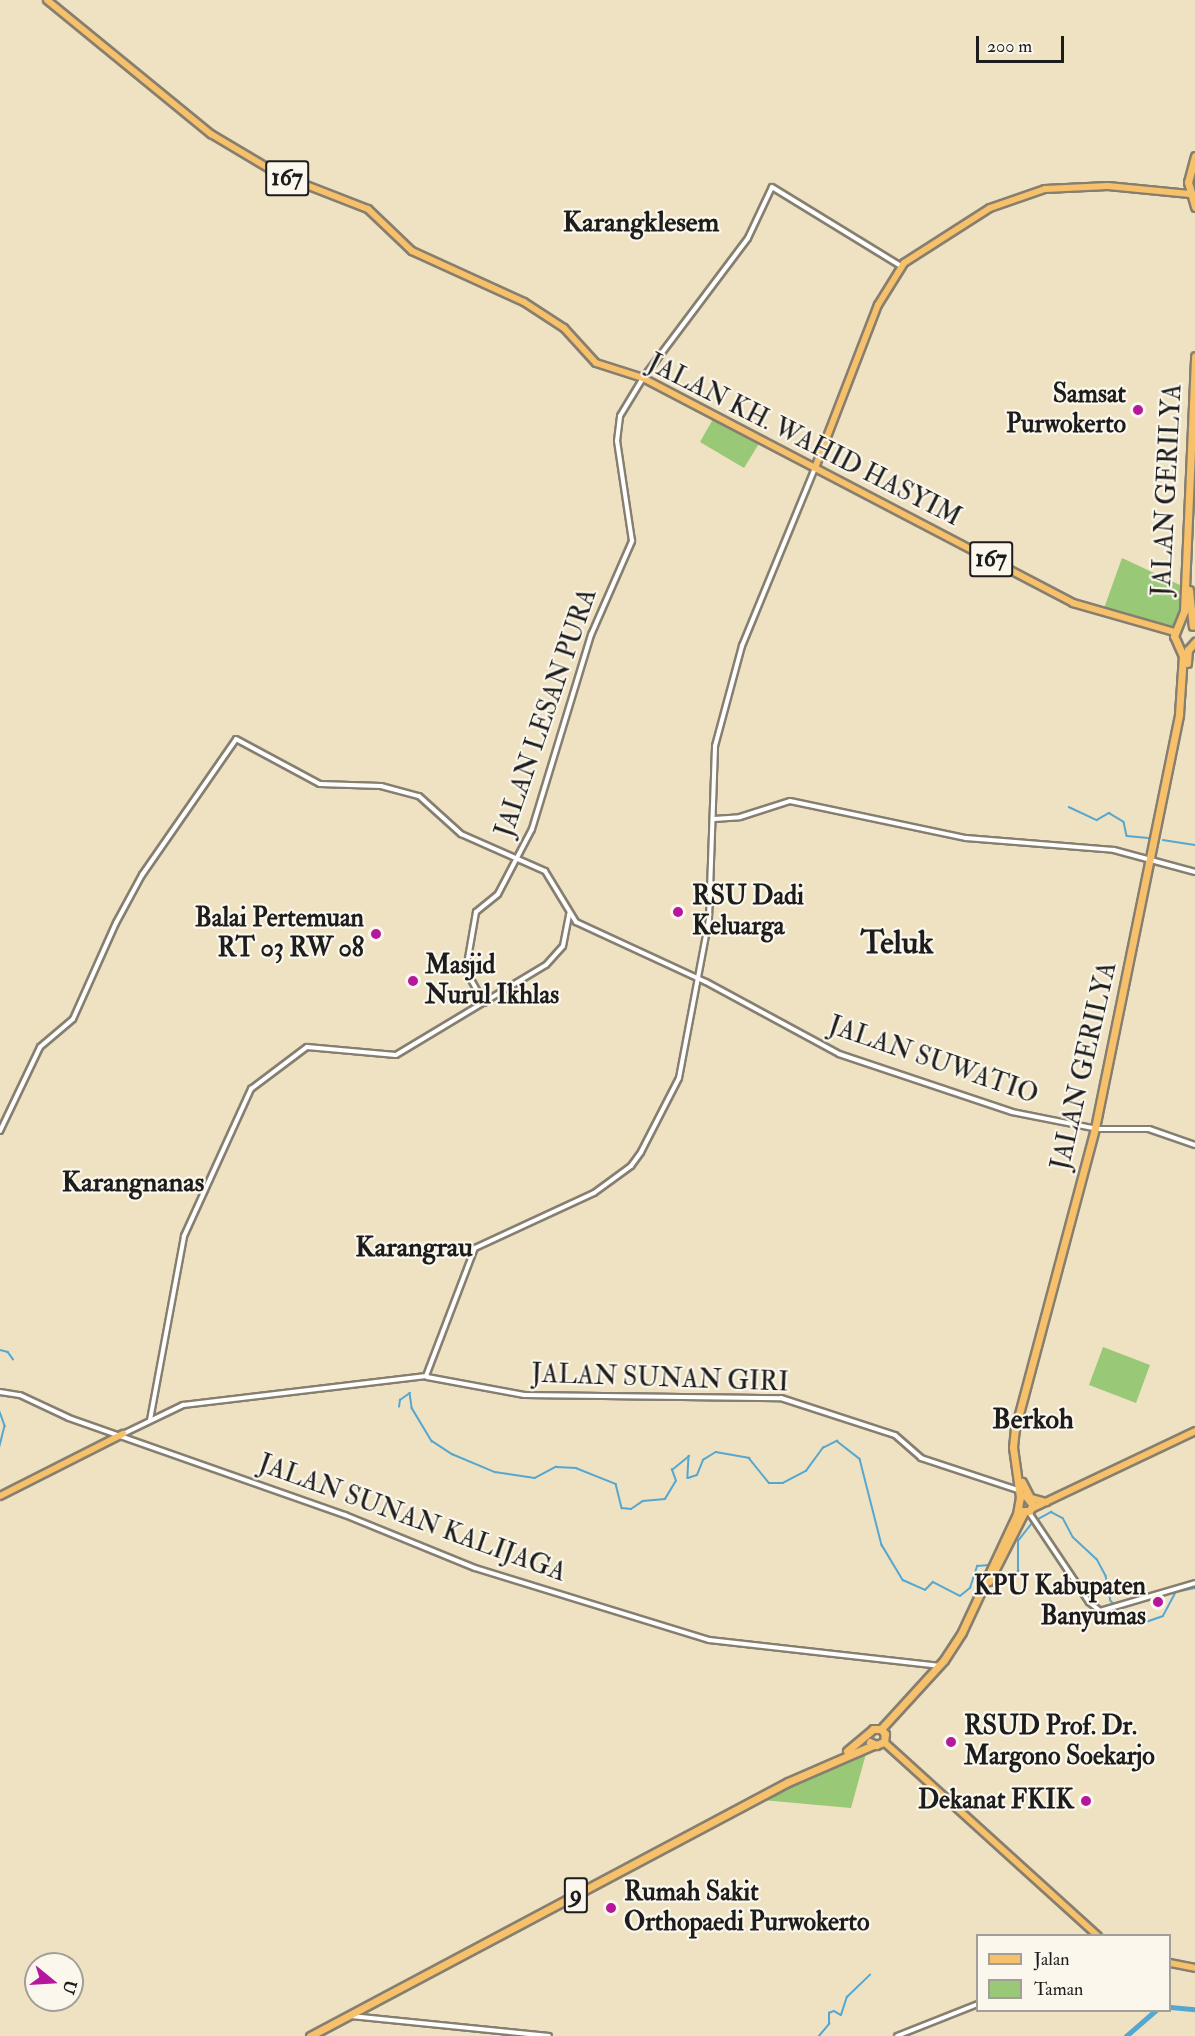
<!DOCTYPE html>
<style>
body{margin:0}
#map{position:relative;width:1195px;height:2036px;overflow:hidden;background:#efe2c3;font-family:"IM FELL Double Pica",serif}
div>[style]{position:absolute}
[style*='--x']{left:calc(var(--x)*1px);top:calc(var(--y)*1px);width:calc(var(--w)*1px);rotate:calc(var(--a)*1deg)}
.green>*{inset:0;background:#99c877}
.stream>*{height:1.5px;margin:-0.75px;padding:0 0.75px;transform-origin:0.75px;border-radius:0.75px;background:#55a7d0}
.river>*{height:5px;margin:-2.5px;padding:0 2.5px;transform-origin:2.5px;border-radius:2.5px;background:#55a7d0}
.roads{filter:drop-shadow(2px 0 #867f70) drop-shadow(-2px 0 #867f70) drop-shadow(0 2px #867f70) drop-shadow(0 -2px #867f70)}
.minor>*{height:4px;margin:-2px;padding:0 2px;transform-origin:2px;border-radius:2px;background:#fff}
.major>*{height:6px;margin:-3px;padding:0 3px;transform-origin:3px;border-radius:3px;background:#f7c06b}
.highway>*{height:7px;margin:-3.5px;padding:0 3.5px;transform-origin:3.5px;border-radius:3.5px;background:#f7c06b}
.dots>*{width:16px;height:16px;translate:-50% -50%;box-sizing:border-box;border:3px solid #fbf7ec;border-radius:50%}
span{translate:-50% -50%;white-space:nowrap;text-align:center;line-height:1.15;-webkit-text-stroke:4.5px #fbf7ec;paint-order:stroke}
.shield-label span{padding:2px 4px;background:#fbf7ec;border:2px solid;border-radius:4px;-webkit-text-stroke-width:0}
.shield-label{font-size:24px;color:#1c1c1c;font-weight:700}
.poi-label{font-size:26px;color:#1c1c1c;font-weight:700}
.right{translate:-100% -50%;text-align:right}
.left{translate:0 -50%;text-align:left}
.street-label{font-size:26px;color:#1c1c1c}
.quarter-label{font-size:28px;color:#1c1c1c;font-weight:700}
.district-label{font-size:32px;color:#1c1c1c;font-weight:700}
.legend{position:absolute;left:976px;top:1934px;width:195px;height:78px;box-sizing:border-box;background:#fbf7ec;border:2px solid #a29f99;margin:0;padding:8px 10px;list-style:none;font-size:18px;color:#1c1c1c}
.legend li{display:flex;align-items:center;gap:12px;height:30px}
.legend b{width:30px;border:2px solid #a29f99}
.north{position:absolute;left:24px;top:1952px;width:60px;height:60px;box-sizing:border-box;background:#fbf7ec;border:2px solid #a29f99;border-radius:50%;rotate:108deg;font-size:16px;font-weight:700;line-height:24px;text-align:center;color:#1c1c1c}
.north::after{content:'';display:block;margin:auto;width:21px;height:27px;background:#b5179e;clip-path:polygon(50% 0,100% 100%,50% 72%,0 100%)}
.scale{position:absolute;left:976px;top:36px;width:88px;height:27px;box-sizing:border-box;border:3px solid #1c1c1c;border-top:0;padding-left:8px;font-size:18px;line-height:21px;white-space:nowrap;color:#1c1c1c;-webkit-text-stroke:4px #fbf7ec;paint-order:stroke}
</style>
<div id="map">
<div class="green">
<div style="clip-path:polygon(713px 419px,760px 442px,744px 468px,700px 442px)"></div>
<div style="clip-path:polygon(1122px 558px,1182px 586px,1180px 619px,1174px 627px,1165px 628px,1103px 611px)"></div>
<div style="clip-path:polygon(1103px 1347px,1150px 1365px,1136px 1403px,1089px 1385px)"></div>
<div style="clip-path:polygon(867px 1750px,851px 1808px,762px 1800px,858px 1751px)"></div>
</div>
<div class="stream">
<div style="--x:1069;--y:807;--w:31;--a:25"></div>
<div style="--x:1097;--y:820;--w:14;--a:-30"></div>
<div style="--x:1109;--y:813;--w:17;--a:31"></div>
<div style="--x:1124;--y:822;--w:14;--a:78"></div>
<div style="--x:1127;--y:836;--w:24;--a:5"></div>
<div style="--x:1163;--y:840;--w:32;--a:9"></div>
<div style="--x:0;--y:1350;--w:8;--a:14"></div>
<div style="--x:8;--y:1352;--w:9;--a:54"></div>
<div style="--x:399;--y:1407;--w:7;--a:-82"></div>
<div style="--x:400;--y:1400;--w:12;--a:-35"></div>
<div style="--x:410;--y:1393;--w:15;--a:82"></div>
<div style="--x:412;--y:1408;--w:39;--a:59"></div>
<div style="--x:432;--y:1441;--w:24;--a:33"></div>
<div style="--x:452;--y:1454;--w:47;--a:22.7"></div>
<div style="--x:495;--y:1472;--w:40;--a:8.5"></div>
<div style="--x:535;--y:1478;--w:24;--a:-28"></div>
<div style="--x:556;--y:1467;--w:20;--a:3"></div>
<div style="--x:576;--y:1468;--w:43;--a:21.8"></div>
<div style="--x:616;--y:1484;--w:25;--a:76"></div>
<div style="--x:622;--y:1508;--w:9;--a:6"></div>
<div style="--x:631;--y:1509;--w:14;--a:-34"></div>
<div style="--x:643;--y:1501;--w:22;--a:-5"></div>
<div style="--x:665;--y:1499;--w:21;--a:-59"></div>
<div style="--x:676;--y:1481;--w:12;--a:-110"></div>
<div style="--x:672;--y:1470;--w:22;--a:-39"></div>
<div style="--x:689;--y:1456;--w:22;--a:93"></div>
<div style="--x:688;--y:1478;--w:9;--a:-18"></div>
<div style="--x:697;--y:1475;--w:16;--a:-68"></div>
<div style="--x:703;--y:1460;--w:15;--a:-32"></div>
<div style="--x:716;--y:1452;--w:34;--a:10"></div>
<div style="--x:749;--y:1458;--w:32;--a:51"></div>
<div style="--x:769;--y:1483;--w:14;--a:0"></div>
<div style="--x:783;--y:1483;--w:26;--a:-28"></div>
<div style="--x:806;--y:1471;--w:29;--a:-54"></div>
<div style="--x:823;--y:1448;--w:16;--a:-27"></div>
<div style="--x:837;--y:1441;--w:29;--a:38"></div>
<div style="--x:860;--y:1459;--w:89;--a:75.7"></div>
<div style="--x:882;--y:1545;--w:41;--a:59"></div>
<div style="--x:903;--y:1580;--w:24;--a:24"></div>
<div style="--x:925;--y:1590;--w:11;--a:-45"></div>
<div style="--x:933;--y:1582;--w:30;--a:27"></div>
<div style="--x:960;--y:1596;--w:13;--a:-39"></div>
<div style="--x:970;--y:1588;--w:23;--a:-72"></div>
<div style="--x:977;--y:1566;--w:12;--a:-5"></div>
<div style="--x:0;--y:1412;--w:15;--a:70"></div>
<div style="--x:5;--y:1426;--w:21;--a:104"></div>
<div style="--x:997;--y:1573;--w:12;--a:31"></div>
<div style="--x:1007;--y:1579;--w:14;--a:-36"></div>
<div style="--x:1018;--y:1571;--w:30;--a:-90"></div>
<div style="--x:1018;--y:1541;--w:24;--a:-52"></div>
<div style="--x:1033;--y:1522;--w:21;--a:-29"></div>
<div style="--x:1051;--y:1512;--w:13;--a:27"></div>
<div style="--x:1063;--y:1518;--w:21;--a:62"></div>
<div style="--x:1073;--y:1537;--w:33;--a:43"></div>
<div style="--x:1097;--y:1559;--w:19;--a:62"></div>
<div style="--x:1106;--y:1576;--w:25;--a:79"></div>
<div style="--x:1111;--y:1601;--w:26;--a:47"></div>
<div style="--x:1129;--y:1620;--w:14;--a:12"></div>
<div style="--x:1143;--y:1623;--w:21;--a:-19"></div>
<div style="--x:1163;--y:1616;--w:27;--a:-62"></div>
<div style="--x:1176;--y:1592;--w:19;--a:-12"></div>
<div style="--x:819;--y:2036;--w:16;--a:-50"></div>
<div style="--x:829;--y:2024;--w:11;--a:-90"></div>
<div style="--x:829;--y:2013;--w:5;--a:-22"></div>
<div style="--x:834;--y:2011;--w:8;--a:30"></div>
<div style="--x:841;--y:2015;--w:19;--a:-72"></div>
<div style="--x:847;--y:1997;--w:32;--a:-44"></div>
</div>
<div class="river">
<div style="--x:1170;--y:2007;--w:25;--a:5"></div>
<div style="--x:1126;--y:2036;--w:40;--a:-41"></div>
</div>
<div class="roads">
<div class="minor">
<div style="--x:714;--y:819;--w:26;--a:-4"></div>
<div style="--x:740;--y:817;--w:52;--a:-17.7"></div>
<div style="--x:790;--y:801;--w:180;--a:11.9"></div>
<div style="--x:966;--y:838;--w:148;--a:4.6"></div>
<div style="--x:1114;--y:850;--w:84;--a:15.2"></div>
<div style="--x:484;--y:1003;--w:38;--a:-119"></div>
<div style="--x:466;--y:970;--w:59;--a:-80.2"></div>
<div style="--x:476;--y:912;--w:28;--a:-39"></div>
<div style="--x:498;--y:894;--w:73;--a:-62.4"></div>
<div style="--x:532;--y:829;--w:203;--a:-73.1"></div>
<div style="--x:591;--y:635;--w:103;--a:-66.4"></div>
<div style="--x:632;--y:541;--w:101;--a:-98.5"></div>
<div style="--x:617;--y:441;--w:25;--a:-83"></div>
<div style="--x:620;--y:416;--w:44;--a:-58.8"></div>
<div style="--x:643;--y:378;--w:175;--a:-53.1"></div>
<div style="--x:748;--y:238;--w:56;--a:-64.8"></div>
<div style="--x:772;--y:187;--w:151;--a:31.5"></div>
<div style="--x:0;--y:1131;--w:93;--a:-64.5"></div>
<div style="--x:40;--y:1047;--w:43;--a:-40.3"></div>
<div style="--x:73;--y:1019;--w:105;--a:-65.9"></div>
<div style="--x:116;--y:923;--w:55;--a:-61.6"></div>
<div style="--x:142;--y:875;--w:165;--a:-55.3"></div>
<div style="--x:236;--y:739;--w:95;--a:28.2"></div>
<div style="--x:320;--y:784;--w:61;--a:1.9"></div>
<div style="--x:381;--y:786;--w:39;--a:15"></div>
<div style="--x:419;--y:796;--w:57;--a:42.1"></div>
<div style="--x:461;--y:834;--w:92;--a:23.8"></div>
<div style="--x:545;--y:871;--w:60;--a:58.7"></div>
<div style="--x:576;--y:922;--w:143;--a:24.8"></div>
<div style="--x:706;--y:982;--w:151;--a:28.4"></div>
<div style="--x:839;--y:1054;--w:182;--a:18.5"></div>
<div style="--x:1012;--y:1112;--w:88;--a:11.2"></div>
<div style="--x:1098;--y:1129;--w:51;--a:0"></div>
<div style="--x:1149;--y:1129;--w:49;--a:19.2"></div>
<div style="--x:427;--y:1377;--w:99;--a:10.5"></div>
<div style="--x:524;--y:1395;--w:257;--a:0.7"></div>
<div style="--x:781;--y:1398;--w:120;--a:18"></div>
<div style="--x:895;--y:1435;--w:35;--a:41"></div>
<div style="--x:921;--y:1458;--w:102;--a:18.3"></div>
<div style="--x:0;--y:1392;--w:20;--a:9"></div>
<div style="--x:20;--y:1395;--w:54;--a:25.1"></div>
<div style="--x:69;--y:1418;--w:293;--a:19.4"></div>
<div style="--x:345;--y:1515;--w:140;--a:22.2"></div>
<div style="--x:475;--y:1568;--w:245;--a:17.1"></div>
<div style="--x:709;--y:1640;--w:231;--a:6.4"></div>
<div style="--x:150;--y:1420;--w:187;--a:-79.5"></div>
<div style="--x:184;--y:1236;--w:162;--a:-65.5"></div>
<div style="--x:251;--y:1089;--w:70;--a:-36.9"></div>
<div style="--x:307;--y:1047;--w:89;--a:5.1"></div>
<div style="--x:396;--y:1055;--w:175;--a:-31"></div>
<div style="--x:546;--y:965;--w:25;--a:-48"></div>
<div style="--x:563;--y:946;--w:33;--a:-79"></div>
<div style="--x:123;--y:1434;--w:67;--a:-25.8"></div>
<div style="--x:183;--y:1405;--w:245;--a:-6.8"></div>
<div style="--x:426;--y:1376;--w:137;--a:-69.1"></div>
<div style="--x:475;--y:1248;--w:131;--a:-24.8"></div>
<div style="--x:594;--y:1193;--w:46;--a:-36.1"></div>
<div style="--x:631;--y:1166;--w:17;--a:-54"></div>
<div style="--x:641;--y:1152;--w:83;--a:-62.8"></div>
<div style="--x:679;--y:1078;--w:162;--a:-79.3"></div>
<div style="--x:709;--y:919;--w:173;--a:-88"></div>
<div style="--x:715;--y:746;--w:104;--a:-74.9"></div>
<div style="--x:742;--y:646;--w:192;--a:-67.7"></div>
<div style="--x:1028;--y:1511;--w:110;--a:56.2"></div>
<div style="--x:1089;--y:1602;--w:14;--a:39"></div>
<div style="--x:1100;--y:1611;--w:99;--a:-16.4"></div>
<div style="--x:351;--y:2016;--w:199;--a:5.8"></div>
<div style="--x:897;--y:2036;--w:87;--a:-21.6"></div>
</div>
<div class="major">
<div style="--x:47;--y:0;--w:212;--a:39.3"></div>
<div style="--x:211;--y:134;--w:78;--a:30.8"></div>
<div style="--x:278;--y:174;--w:97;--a:21.3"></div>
<div style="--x:368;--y:209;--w:61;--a:43.7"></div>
<div style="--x:412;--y:251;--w:123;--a:24.5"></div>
<div style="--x:524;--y:302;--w:48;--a:33"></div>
<div style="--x:564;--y:328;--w:47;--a:47.6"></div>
<div style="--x:596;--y:363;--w:49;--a:17.7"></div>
<div style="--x:643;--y:378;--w:485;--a:27.6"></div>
<div style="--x:1073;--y:603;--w:105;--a:16"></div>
<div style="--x:815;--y:468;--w:175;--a:-68.9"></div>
<div style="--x:878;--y:305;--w:49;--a:-58.2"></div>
<div style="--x:904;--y:263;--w:102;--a:-32.6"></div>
<div style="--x:990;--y:208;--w:58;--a:-19.1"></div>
<div style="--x:1045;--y:189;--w:63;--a:-2.7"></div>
<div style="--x:1108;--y:186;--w:82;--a:5.6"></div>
<div style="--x:0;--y:1496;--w:138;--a:-26.8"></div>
<div style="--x:1031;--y:1498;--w:16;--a:15"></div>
<div style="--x:1031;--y:1509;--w:182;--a:-25.4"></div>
<div style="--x:884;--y:1742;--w:289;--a:42.2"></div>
<div style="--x:1170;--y:1963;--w:25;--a:11"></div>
</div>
<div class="highway">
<div style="--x:1195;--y:156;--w:27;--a:105"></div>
<div style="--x:1188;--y:182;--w:26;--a:74"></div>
<div style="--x:1189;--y:590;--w:36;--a:84"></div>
<div style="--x:1187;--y:663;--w:13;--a:-86"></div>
<div style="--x:1188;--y:650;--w:11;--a:-49"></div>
<div style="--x:1022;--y:1482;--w:16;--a:63"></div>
<div style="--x:1021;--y:1511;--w:8;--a:0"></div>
<div style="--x:1029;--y:1511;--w:7;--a:-56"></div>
<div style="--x:1033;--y:1505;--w:13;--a:-129"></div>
<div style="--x:989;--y:1581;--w:77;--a:-63.1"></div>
<div style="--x:881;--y:1729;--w:93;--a:-47.6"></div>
<div style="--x:944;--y:1660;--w:33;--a:-57"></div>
<div style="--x:962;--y:1632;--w:130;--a:-65"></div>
<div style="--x:1017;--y:1514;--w:17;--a:-80"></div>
<div style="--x:1020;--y:1497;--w:50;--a:-98"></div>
<div style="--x:1013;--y:1447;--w:18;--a:-84"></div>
<div style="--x:1015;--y:1429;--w:311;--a:-75.1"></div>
<div style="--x:1095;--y:1128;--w:422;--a:-78.5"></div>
<div style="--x:1179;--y:714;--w:58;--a:-86.1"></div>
<div style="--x:1183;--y:656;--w:22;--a:-114"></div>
<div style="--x:1174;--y:636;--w:27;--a:-68"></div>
<div style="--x:1184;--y:611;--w:255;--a:-87.5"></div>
<div style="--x:870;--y:1742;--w:7;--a:27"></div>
<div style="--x:876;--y:1745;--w:9;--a:-21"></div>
<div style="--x:884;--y:1742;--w:8;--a:-83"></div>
<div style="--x:885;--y:1734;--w:6;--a:-129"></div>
<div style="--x:847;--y:1751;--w:34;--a:-40"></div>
<div style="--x:873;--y:1729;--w:8;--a:0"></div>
<div style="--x:310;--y:2036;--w:541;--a:-27.99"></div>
<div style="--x:788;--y:1782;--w:93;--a:-23.5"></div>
</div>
</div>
<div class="dots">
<div style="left:1138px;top:410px;background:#b5179e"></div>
<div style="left:678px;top:912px;background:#b5179e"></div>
<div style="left:376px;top:934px;background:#b5179e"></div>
<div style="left:413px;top:981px;background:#b5179e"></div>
<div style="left:1158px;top:1602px;background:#b5179e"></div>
<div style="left:951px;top:1742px;background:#b5179e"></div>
<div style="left:1086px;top:1801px;background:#b5179e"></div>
<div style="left:611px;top:1908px;background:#b5179e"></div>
</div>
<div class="shield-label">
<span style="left:287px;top:178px">167</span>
<span style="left:991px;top:559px">167</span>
<span style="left:576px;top:1895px">9</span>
</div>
<div class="poi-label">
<span class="right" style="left:1126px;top:410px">Samsat<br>Purwokerto</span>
<span class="left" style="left:692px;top:912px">RSU Dadi<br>Keluarga</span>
<span class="right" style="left:364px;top:934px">Balai Pertemuan<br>RT 03 RW 08</span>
<span class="left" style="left:425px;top:981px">Masjid<br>Nurul Ikhlas</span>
<span class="right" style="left:1146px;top:1602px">KPU Kabupaten<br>Banyumas</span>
<span class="left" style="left:964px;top:1742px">RSUD Prof. Dr.<br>Margono Soekarjo</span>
<span class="right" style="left:1074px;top:1801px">Dekanat FKIK</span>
<span class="left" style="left:624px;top:1908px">Rumah Sakit<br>Orthopaedi Purwokerto</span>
</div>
<div class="street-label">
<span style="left:804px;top:441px;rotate:27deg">JALAN KH. WAHID HASYIM</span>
<span style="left:1168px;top:490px;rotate:-87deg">JALAN GERILYA</span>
<span style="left:547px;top:713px;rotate:-71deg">JALAN LESAN PURA</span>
<span style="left:933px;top:1061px;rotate:19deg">JALAN SUWATIO</span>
<span style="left:1085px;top:1066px;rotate:-77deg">JALAN GERILYA</span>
<span style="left:660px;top:1379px;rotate:2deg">JALAN SUNAN GIRI</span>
<span style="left:412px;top:1519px;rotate:20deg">JALAN SUNAN KALIJAGA</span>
</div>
<div class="quarter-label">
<span style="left:641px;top:223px">Karangklesem</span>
<span style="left:133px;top:1183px">Karangnanas</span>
<span style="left:414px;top:1248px">Karangrau</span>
<span style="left:1033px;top:1420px">Berkoh</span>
</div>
<div class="district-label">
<span style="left:897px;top:943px">Teluk</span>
</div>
<ul class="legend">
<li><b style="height:8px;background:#f7c06b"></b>Jalan</li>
<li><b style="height:16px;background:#99c877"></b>Taman</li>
</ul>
<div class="north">U</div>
<div class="scale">200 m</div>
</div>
